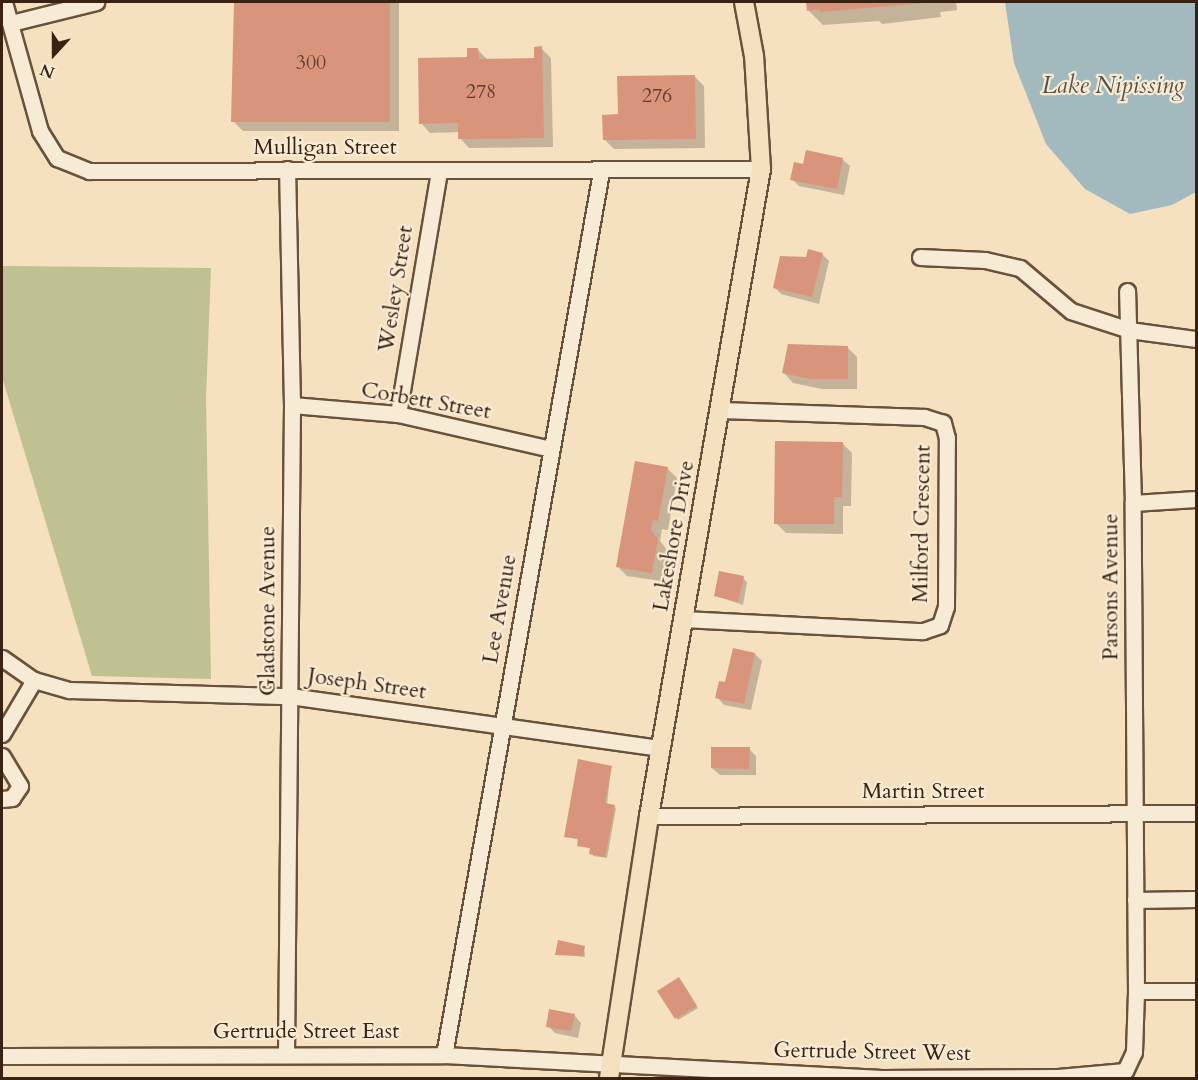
<!DOCTYPE html>
<style>
body{margin:0}
#map{position:relative;width:1198px;height:1080px;overflow:hidden;background:#f5e0bf;font-family:Cardo,serif}
div>[style]{position:absolute}
[style*='--x']{left:calc(var(--x)*1px);top:calc(var(--y)*1px);width:calc(var(--w)*1px);rotate:calc(var(--a)*1deg)}
.green>*{inset:0;background:#bfc190}
.water>*{inset:0;background:#a2babd}
.shadow>*{inset:0;background:#0003}
.building>*{inset:0;background:#d9947c}
.roads{filter:drop-shadow(2px 0 #68523c) drop-shadow(-2px 0 #68523c) drop-shadow(0 2px #68523c) drop-shadow(0 -2px #68523c)}
.minor>*{height:15px;margin:-7.5px;padding:0 7.5px;transform-origin:7.5px;border-radius:7.5px;background:#f8ebd5}
.major>*{height:18px;margin:-9px;padding:0 9px;transform-origin:9px;border-radius:9px;background:#f5e0bf}
span{translate:-50% -50%;white-space:nowrap;text-align:center;line-height:1.15;-webkit-text-stroke:4.5px #f8ebd5;paint-order:stroke}
.number-label{font-size:20px;color:#613e2c}
.number-label span{-webkit-text-stroke-width:0}
.street-label{font-size:22px;color:#392211}
.water-label{font-size:24px;color:#585045;font-style:italic}
.frame{position:absolute;inset:0;border:3px solid #392211;pointer-events:none}
.north{position:absolute;left:24px;top:24px;width:60px;height:60px;-webkit-text-stroke:4px #f8ebd5;paint-order:stroke;rotate:201deg;font-size:16px;font-weight:700;line-height:24px;text-align:center;color:#392211}
.north::after{content:'';display:block;margin:auto;width:21px;height:27px;background:#392211;clip-path:polygon(50% 0,100% 100%,50% 72%,0 100%)}
</style>
<div id="map">
<div class="green">
<div style="clip-path:polygon(2px 266px,211px 268px,206px 398px,211px 679px,92px 676px,2px 377px)"></div>
</div>
<div class="water">
<div style="clip-path:polygon(1005px 2px,1196px 2px,1196px 192px,1172px 205px,1130px 214px,1085px 189px,1046px 144px,1014px 63px)"></div>
</div>
<div class="shadow">
<div style="clip-path:polygon(236px 2px,399px 2px,399px 131px,243px 131px,233px 121px)"></div>
<div style="clip-path:polygon(807px 2px,956px 2px,957px 10px,940px 12px,941px 17px,882px 24px,879px 21px,823px 25px,808px 10px)"></div>
<div style="clip-path:polygon(541px 48px,551px 58px,553px 147px,469px 148px,460px 138px,459px 132px,430px 133px,421px 123px,478px 50px,488px 60px,536px 59px)"></div>
<div style="clip-path:polygon(695px 77px,704px 86px,705px 148px,614px 149px,604px 139px)"></div>
<div style="clip-path:polygon(842px 159px,850px 166px,844px 195px,799px 186px,792px 179px)"></div>
<div style="clip-path:polygon(822px 254px,829px 261px,819px 304px,781px 294px,774px 287px,807px 259px)"></div>
<div style="clip-path:polygon(847px 347px,857px 357px,857px 389px,822px 389px,793px 383px,784px 373px)"></div>
<div style="clip-path:polygon(842px 443px,852px 453px,851px 506px,843px 506px,843px 534px,786px 533px,776px 523px)"></div>
<div style="clip-path:polygon(667px 468px,677px 478px,668px 530px,662px 529px,660px 541px,667px 550px,661px 581px,627px 576px,617px 566px)"></div>
<div style="clip-path:polygon(743px 578px,747px 582px,743px 605px,716px 596px)"></div>
<div style="clip-path:polygon(755px 654px,762px 661px,751px 710px,724px 705px,717px 697px)"></div>
<div style="clip-path:polygon(749px 749px,756px 756px,756px 775px,720px 775px,712px 768px)"></div>
<div style="clip-path:polygon(611px 767px,607px 805px,616px 808px,607px 858px,593px 856px,592px 849px,578px 845px,579px 840px,566px 836px)"></div>
<div style="clip-path:polygon(584px 947px,585px 957px,557px 954px)"></div>
<div style="clip-path:polygon(681px 981px,698px 1008px,678px 1020px,659px 992px)"></div>
<div style="clip-path:polygon(574px 1015px,581px 1023px,578px 1038px,555px 1033px,548px 1026px)"></div>
</div>
<div class="building">
<div style="clip-path:polygon(234px 2px,390px 2px,390px 122px,231px 122px)"></div>
<div style="clip-path:polygon(806px 2px,924px 2px,924px 3px,820px 12px,820px 9px,807px 11px)"></div>
<div style="clip-path:polygon(542px 46px,544px 138px,458px 139px,458px 123px,419px 124px,418px 58px,467px 57px,467px 48px,478px 48px,479px 59px,534px 58px,534px 47px)"></div>
<div style="clip-path:polygon(695px 75px,696px 139px,603px 140px,602px 115px,618px 114px,617px 76px)"></div>
<div style="clip-path:polygon(806px 150px,843px 158px,837px 189px,790px 180px,794px 162px,803px 164px)"></div>
<div style="clip-path:polygon(808px 249px,823px 253px,812px 297px,773px 288px,780px 256px,806px 257px)"></div>
<div style="clip-path:polygon(788px 344px,848px 346px,848px 379px,811px 379px,782px 373px)"></div>
<div style="clip-path:polygon(775px 441px,843px 442px,842px 497px,834px 497px,834px 524px,774px 524px)"></div>
<div style="clip-path:polygon(635px 461px,668px 467px,658px 521px,653px 520px,651px 530px,658px 539px,652px 573px,616px 567px)"></div>
<div style="clip-path:polygon(719px 571px,744px 576px,738px 602px,714px 596px)"></div>
<div style="clip-path:polygon(733px 648px,755px 653px,744px 704px,715px 698px,719px 681px,725px 682px)"></div>
<div style="clip-path:polygon(711px 747px,750px 747px,749px 769px,711px 768px)"></div>
<div style="clip-path:polygon(578px 759px,612px 766px,605px 803px,615px 805px,605px 857px,589px 854px,590px 848px,577px 846px,578px 839px,564px 837px)"></div>
<div style="clip-path:polygon(558px 940px,585px 946px,583px 956px,555px 955px)"></div>
<div style="clip-path:polygon(679px 977px,697px 1006px,675px 1019px,657px 991px)"></div>
<div style="clip-path:polygon(549px 1009px,575px 1014px,571px 1031px,546px 1027px)"></div>
</div>
<div class="roads">
<div class="minor">
<div style="--x:4;--y:2;--w:134;--a:74.4"></div>
<div style="--x:40;--y:131;--w:32;--a:58"></div>
<div style="--x:57;--y:158;--w:35;--a:22"></div>
<div style="--x:89;--y:171;--w:672;--a:-0.17"></div>
<div style="--x:11;--y:23;--w:88;--a:-13.9"></div>
<div style="--x:920;--y:257;--w:65;--a:2.6"></div>
<div style="--x:985;--y:260;--w:36;--a:13"></div>
<div style="--x:1020;--y:268;--w:67;--a:40.1"></div>
<div style="--x:1071;--y:311;--w:61;--a:18.1"></div>
<div style="--x:1129;--y:330;--w:68;--a:7.7"></div>
<div style="--x:292;--y:405;--w:106;--a:4.9"></div>
<div style="--x:398;--y:414;--w:157;--a:12.9"></div>
<div style="--x:398;--y:414;--w:246;--a:-80.4"></div>
<div style="--x:1133;--y:503;--w:63;--a:-3.6"></div>
<div style="--x:683;--y:619;--w:240;--a:2.9"></div>
<div style="--x:923;--y:631;--w:18;--a:-19"></div>
<div style="--x:940;--y:625;--w:19;--a:-72"></div>
<div style="--x:946;--y:607;--w:169;--a:-89.7"></div>
<div style="--x:947;--y:438;--w:16;--a:-105"></div>
<div style="--x:943;--y:423;--w:20;--a:-162"></div>
<div style="--x:924;--y:417;--w:203;--a:-178"></div>
<div style="--x:2;--y:658;--w:39;--a:35"></div>
<div style="--x:34;--y:680;--w:37;--a:16"></div>
<div style="--x:70;--y:690;--w:220;--a:1.6"></div>
<div style="--x:290;--y:696;--w:374;--a:8"></div>
<div style="--x:2;--y:734;--w:63;--a:-59.3"></div>
<div style="--x:2;--y:756;--w:35;--a:59"></div>
<div style="--x:20;--y:786;--w:14;--a:124"></div>
<div style="--x:12;--y:798;--w:10;--a:174"></div>
<div style="--x:649;--y:816;--w:547;--a:-0.31"></div>
<div style="--x:1135;--y:900;--w:61;--a:-0.9"></div>
<div style="--x:1136;--y:991;--w:60;--a:0"></div>
<div style="--x:286;--y:1054;--w:649;--a:-89.47"></div>
<div style="--x:292;--y:405;--w:236;--a:-91.2"></div>
<div style="--x:444;--y:1055;--w:897;--a:-79.92"></div>
<div style="--x:2;--y:1056;--w:442;--a:-0.1"></div>
<div style="--x:444;--y:1055;--w:438;--a:3"></div>
<div style="--x:881;--y:1078;--w:177;--a:-0.3"></div>
<div style="--x:1058;--y:1077;--w:67;--a:-5.1"></div>
<div style="--x:1125;--y:1071;--w:21;--a:-65"></div>
<div style="--x:1134;--y:1052;--w:61;--a:-88.1"></div>
<div style="--x:1136;--y:991;--w:488;--a:-90.4"></div>
<div style="--x:1133;--y:503;--w:212;--a:-91.6"></div>
</div>
<div class="major">
<div style="--x:609;--y:1078;--w:265;--a:-81.3"></div>
<div style="--x:649;--y:816;--w:657;--a:-80.18"></div>
<div style="--x:761;--y:169;--w:113;--a:-93.5"></div>
<div style="--x:754;--y:56;--w:55;--a:-100.5"></div>
</div>
</div>
<div class="number-label">
<span style="left:311px;top:62px">300</span>
<span style="left:481px;top:91px">278</span>
<span style="left:657px;top:95px">276</span>
</div>
<div class="street-label">
<span style="left:325px;top:148px">Mulligan Street</span>
<span style="left:396px;top:289px;rotate:-81deg">Wesley Street</span>
<span style="left:426px;top:401px;rotate:10deg">Corbett Street</span>
<span style="left:922px;top:524px;rotate:-89deg">Milford Crescent</span>
<span style="left:674px;top:536px;rotate:-80deg">Lakeshore Drive</span>
<span style="left:1111px;top:587px;rotate:-90deg">Parsons Avenue</span>
<span style="left:500px;top:609px;rotate:-80deg">Lee Avenue</span>
<span style="left:268px;top:611px;rotate:-90deg">Gladstone Avenue</span>
<span style="left:367px;top:684px;rotate:8deg">Joseph Street</span>
<span style="left:923px;top:792px">Martin Street</span>
<span style="left:306px;top:1032px">Gertrude Street East</span>
<span style="left:872px;top:1052px;rotate:1deg">Gertrude Street West</span>
</div>
<div class="water-label">
<span style="left:1113px;top:86px">Lake Nipissing</span>
</div>
<div class="frame"></div>
<div class="north">N</div>
</div>
